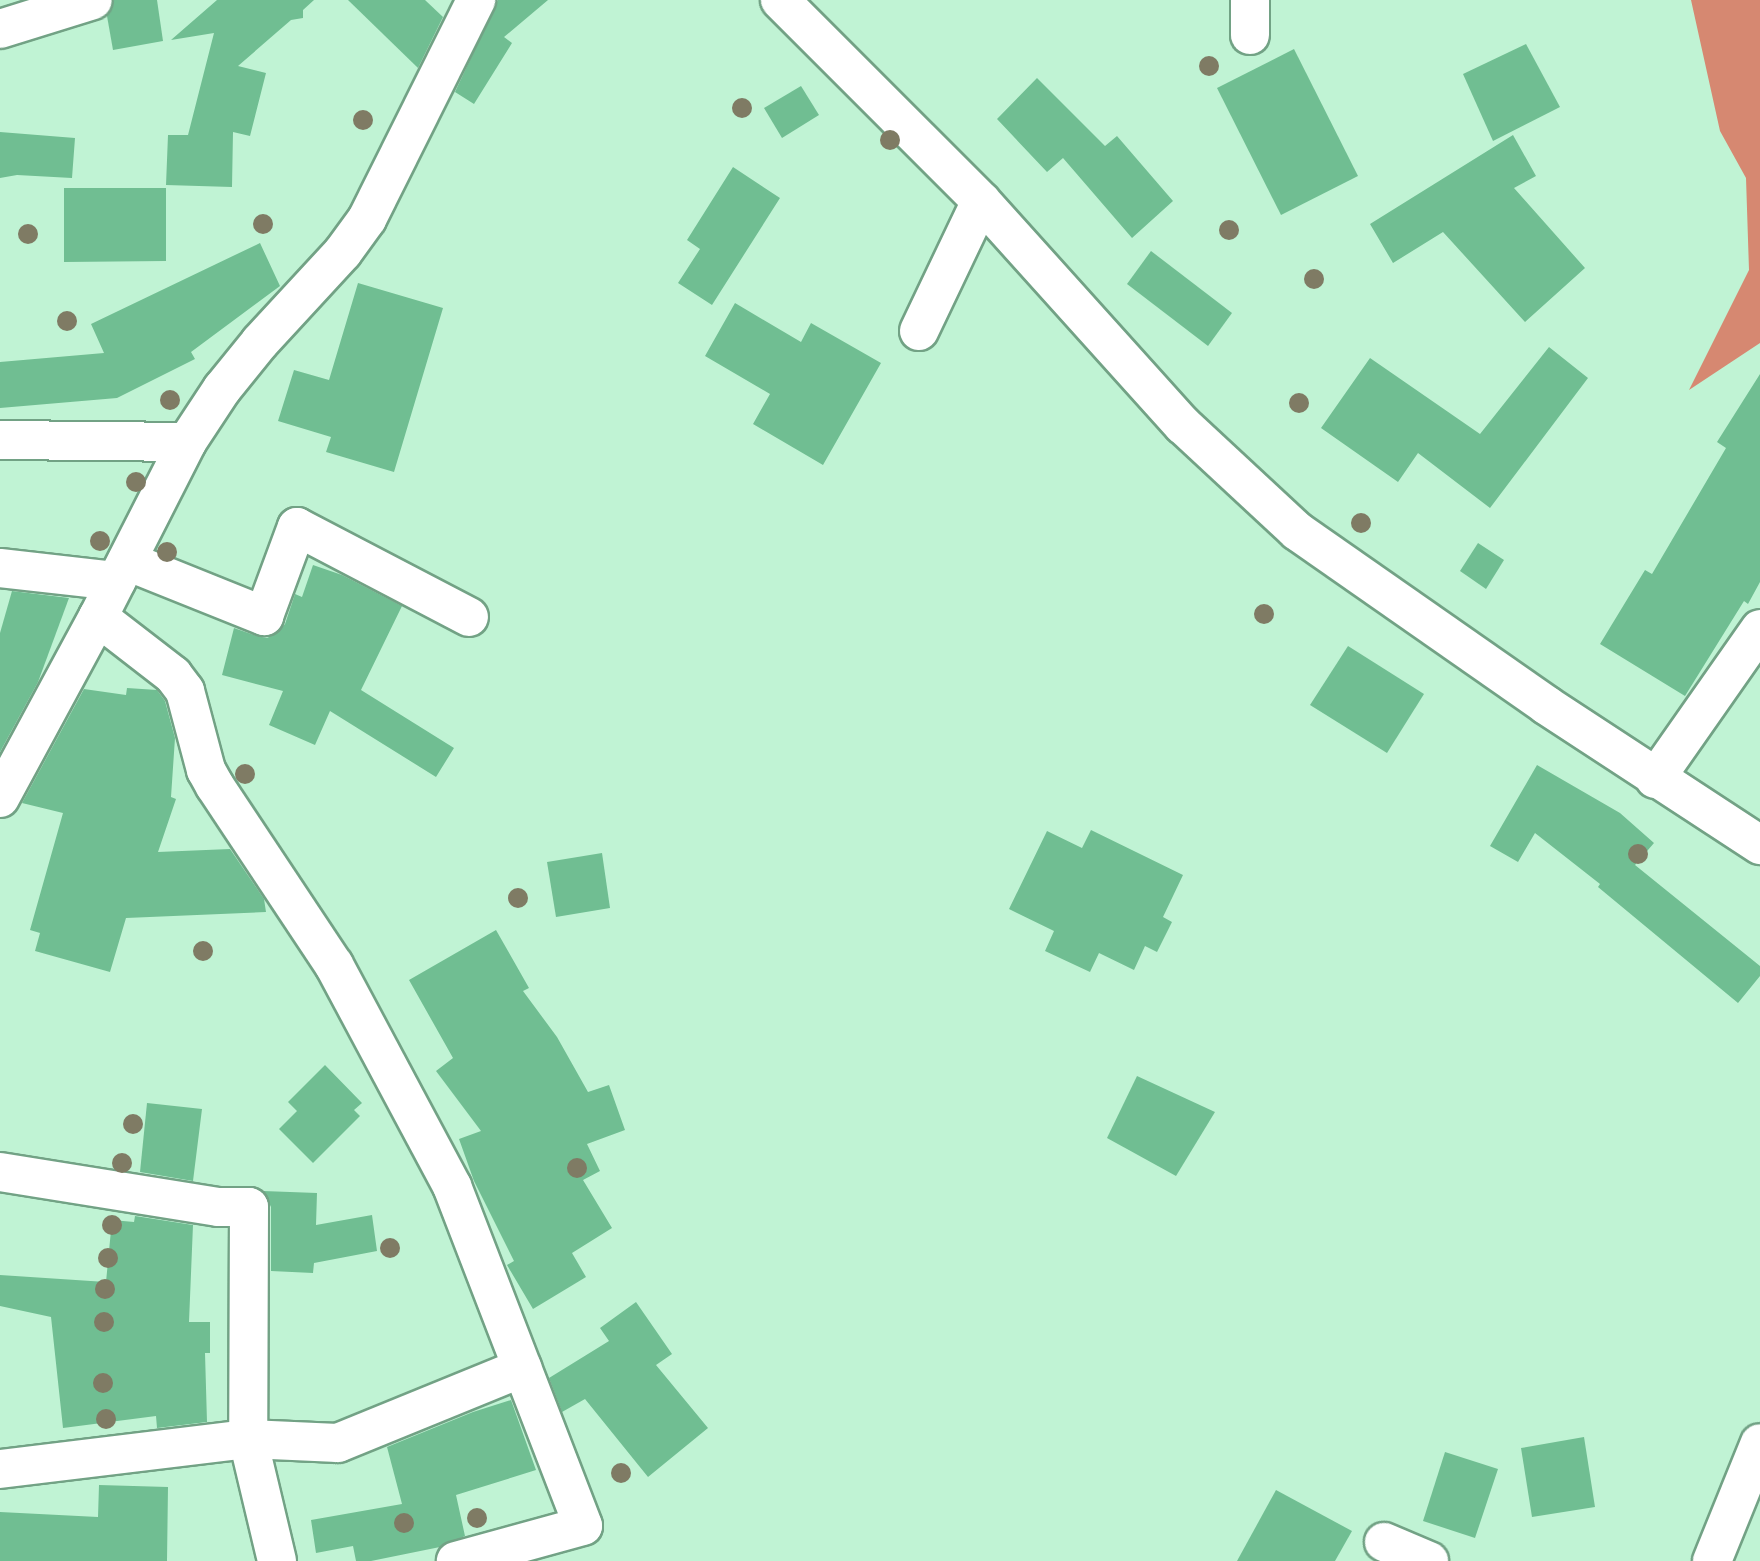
<!DOCTYPE html>
<style>
body{margin:0}
#map{position:relative;width:1760px;height:1561px;overflow:hidden;background:#c0f3d4;font-family:"Archivo Narrow",sans-serif}
div>[style]{position:absolute}
[style*='--x']{left:calc(var(--x)*1px);top:calc(var(--y)*1px);width:calc(var(--w)*1px);rotate:calc(var(--a)*1deg)}
.forest>*{inset:0;background:#d68871}
.building>*{inset:0;background:#70be92}
.roads{filter:drop-shadow(2px 0 #72a285) drop-shadow(-2px 0 #72a285) drop-shadow(0 2px #72a285) drop-shadow(0 -2px #72a285)}
.street>*{height:38px;margin:-19px;padding:0 19px;transform-origin:19px;border-radius:19px;background:#fff}
.trees>*{width:20px;height:20px;margin:-10px;border-radius:50%;background:#7f7b64}
span{translate:-50% -50%;white-space:nowrap;text-align:center;line-height:1.15;-webkit-text-stroke:6px #fff;paint-order:stroke}
</style>
<div id="map">
<div class="forest">
<div style="clip-path:polygon(1691px 0,1760px 0,1760px 343px,1689px 390px,1749px 270px,1746px 178px,1720px 131px)"></div>
</div>
<div class="building">
<div style="clip-path:polygon(114px 0,157px 0,163px 41px,113px 50px,107px 16px)"></div>
<div style="clip-path:polygon(217px 0,314px 0,303px 10px,303px 18px,291px 20px,238px 66px,266px 73px,250px 136px,233px 132px,232px 187px,166px 185px,168px 135px,188px 135px,214px 33px,171px 40px)"></div>
<div style="clip-path:polygon(348px 0,425px 0,443px 17px,418px 68px)"></div>
<div style="clip-path:polygon(498px 0,548px 0,504px 37px,512px 43px,474px 104px,455px 92px)"></div>
<div style="clip-path:polygon(1526px 44px,1560px 107px,1493px 141px,1463px 74px)"></div>
<div style="clip-path:polygon(1294px 49px,1358px 176px,1281px 215px,1217px 88px)"></div>
<div style="clip-path:polygon(1037px 78px,1105px 146px,1117px 136px,1173px 201px,1132px 238px,1063px 158px,1047px 172px,997px 119px)"></div>
<div style="clip-path:polygon(801px 86px,819px 115px,782px 138px,764px 108px)"></div>
<div style="clip-path:polygon(0 132px,75px 138px,72px 178px,17px 175px,0 178px)"></div>
<div style="clip-path:polygon(1513px 135px,1536px 176px,1514px 188px,1585px 268px,1525px 322px,1443px 232px,1393px 263px,1370px 224px)"></div>
<div style="clip-path:polygon(733px 167px,780px 198px,712px 305px,678px 283px,700px 249px,687px 240px)"></div>
<div style="clip-path:polygon(64px 188px,166px 188px,166px 261px,64px 262px)"></div>
<div style="clip-path:polygon(260px 243px,280px 286px,191px 352px,195px 359px,117px 398px,0 408px,0 362px,104px 353px,91px 324px)"></div>
<div style="clip-path:polygon(1151px 251px,1232px 313px,1208px 346px,1127px 284px)"></div>
<div style="clip-path:polygon(358px 283px,443px 308px,394px 472px,326px 452px,331px 437px,278px 421px,294px 370px,329px 380px)"></div>
<div style="clip-path:polygon(735px 303px,801px 342px,811px 323px,881px 363px,823px 465px,753px 424px,770px 394px,705px 356px)"></div>
<div style="clip-path:polygon(1549px 347px,1588px 378px,1490px 508px,1418px 453px,1398px 482px,1321px 428px,1370px 358px,1480px 434px)"></div>
<div style="clip-path:polygon(1760px 374px,1760px 582px,1748px 604px,1744px 601px,1685px 696px,1600px 644px,1645px 570px,1652px 574px,1726px 448px,1717px 442px)"></div>
<div style="clip-path:polygon(1478px 543px,1504px 560px,1486px 589px,1460px 571px)"></div>
<div style="clip-path:polygon(313px 565px,342px 575px,402px 606px,361px 690px,454px 748px,436px 777px,330px 711px,315px 745px,269px 725px,283px 691px,222px 675px,234px 628px,257px 636px,267px 638px,277px 633px,285px 624px,295px 594px,302px 597px)"></div>
<div style="clip-path:polygon(12px 591px,69px 598px,38px 682px,0 752px,0 633px)"></div>
<div style="clip-path:polygon(1348px 646px,1424px 694px,1387px 753px,1310px 705px)"></div>
<div style="clip-path:polygon(127px 688px,157px 690px,165px 701px,175px 738px,171px 797px,176px 799px,158px 852px,230px 849px,264px 899px,266px 912px,126px 918px,110px 972px,35px 951px,40px 933px,30px 930px,63px 813px,22px 803px,84px 689px,126px 695px)"></div>
<div style="clip-path:polygon(1537px 765px,1620px 813px,1654px 843px,1635px 865px,1760px 966px,1760px 976px,1738px 1003px,1598px 887px,1600px 884px,1535px 833px,1518px 862px,1490px 846px)"></div>
<div style="clip-path:polygon(1091px 830px,1183px 875px,1163px 917px,1172px 922px,1157px 952px,1145px 946px,1134px 970px,1099px 953px,1090px 972px,1045px 951px,1054px 931px,1009px 909px,1047px 831px,1082px 848px)"></div>
<div style="clip-path:polygon(602px 853px,610px 908px,556px 917px,547px 862px)"></div>
<div style="clip-path:polygon(496px 930px,529px 988px,523px 991px,557px 1037px,588px 1092px,609px 1085px,625px 1130px,587px 1144px,600px 1171px,583px 1180px,612px 1228px,572px 1253px,586px 1277px,533px 1309px,507px 1265px,514px 1261px,474px 1181px,459px 1139px,481px 1131px,436px 1071px,453px 1058px,409px 980px)"></div>
<div style="clip-path:polygon(325px 1065px,362px 1103px,354px 1110px,360px 1116px,313px 1163px,279px 1129px,297px 1111px,288px 1102px)"></div>
<div style="clip-path:polygon(1137px 1076px,1215px 1112px,1176px 1176px,1107px 1138px)"></div>
<div style="clip-path:polygon(147px 1103px,202px 1109px,193px 1181px,140px 1172px)"></div>
<div style="clip-path:polygon(263px 1191px,317px 1193px,316px 1225px,372px 1215px,377px 1251px,314px 1263px,313px 1273px,271px 1271px,271px 1207px)"></div>
<div style="clip-path:polygon(135px 1216px,193px 1225px,189px 1322px,210px 1322px,210px 1353px,205px 1353px,207px 1422px,157px 1428px,156px 1416px,63px 1428px,51px 1317px,0 1306px,0 1275px,106px 1282px,112px 1220px,134px 1222px)"></div>
<div style="clip-path:polygon(636px 1302px,672px 1354px,656px 1365px,708px 1428px,648px 1477px,585px 1399px,562px 1412px,549px 1378px,609px 1341px,600px 1328px)"></div>
<div style="clip-path:polygon(511px 1400px,536px 1470px,456px 1495px,465px 1536px,440px 1547px,371px 1561px,356px 1561px,353px 1546px,316px 1553px,311px 1520px,402px 1504px,387px 1447px,473px 1412px)"></div>
<div style="clip-path:polygon(1584px 1437px,1595px 1507px,1532px 1517px,1521px 1448px)"></div>
<div style="clip-path:polygon(1445px 1452px,1498px 1469px,1475px 1538px,1423px 1521px)"></div>
<div style="clip-path:polygon(99px 1485px,168px 1487px,167px 1561px,0 1561px,0 1512px,98px 1517px)"></div>
<div style="clip-path:polygon(1276px 1490px,1352px 1531px,1335px 1561px,1237px 1561px)"></div>
</div>
<div class="roads">
<div class="street">
<div style="--x:780;--y:0;--w:284;--a:45"></div>
<div style="--x:981;--y:201;--w:302;--a:48"></div>
<div style="--x:1183;--y:425;--w:156;--a:42.9"></div>
<div style="--x:1297;--y:531;--w:304;--a:34.9"></div>
<div style="--x:1546;--y:705;--w:256;--a:33.2"></div>
<div style="--x:0;--y:29;--w:97;--a:-17.3"></div>
<div style="--x:1250;--y:35;--w:35;--a:-90"></div>
<div style="--x:919;--y:331;--w:144;--a:-64.5"></div>
<div style="--x:0;--y:440;--w:187;--a:0.6"></div>
<div style="--x:127;--y:561;--w:148;--a:21.9"></div>
<div style="--x:264;--y:616;--w:95;--a:-69.7"></div>
<div style="--x:297;--y:527;--w:194;--a:27.6"></div>
<div style="--x:0;--y:568;--w:117;--a:6.4"></div>
<div style="--x:98;--y:617;--w:95;--a:37.7"></div>
<div style="--x:173;--y:675;--w:20;--a:53"></div>
<div style="--x:185;--y:691;--w:82;--a:75.1"></div>
<div style="--x:206;--y:770;--w:18;--a:61"></div>
<div style="--x:215;--y:786;--w:215;--a:56.4"></div>
<div style="--x:334;--y:965;--w:251;--a:61.9"></div>
<div style="--x:452;--y:1186;--w:364;--a:68.9"></div>
<div style="--x:583;--y:1526;--w:132;--a:164.6"></div>
<div style="--x:1655;--y:779;--w:183;--a:-55"></div>
<div style="--x:0;--y:798;--w:206;--a:-61.6"></div>
<div style="--x:98;--y:617;--w:196;--a:-63"></div>
<div style="--x:187;--y:442;--w:64;--a:-56.6"></div>
<div style="--x:222;--y:389;--w:60;--a:-51"></div>
<div style="--x:260;--y:342;--w:122;--a:-47.3"></div>
<div style="--x:343;--y:252;--w:41;--a:-54"></div>
<div style="--x:367;--y:219;--w:245;--a:-63.5"></div>
<div style="--x:0;--y:1172;--w:221;--a:9.1"></div>
<div style="--x:218;--y:1207;--w:31;--a:0"></div>
<div style="--x:249;--y:1207;--w:232;--a:90.2"></div>
<div style="--x:248;--y:1439;--w:125;--a:76.6"></div>
<div style="--x:0;--y:1469;--w:250;--a:-6.9"></div>
<div style="--x:248;--y:1439;--w:90;--a:2.5"></div>
<div style="--x:338;--y:1443;--w:199;--a:-22.2"></div>
<div style="--x:1384;--y:1542;--w:49;--a:22.9"></div>
<div style="--x:1712;--y:1561;--w:127;--a:-67.9"></div>
</div>
</div>
<div class="trees">
<div style="left:1209px;top:66px"></div>
<div style="left:742px;top:108px"></div>
<div style="left:363px;top:120px"></div>
<div style="left:890px;top:140px"></div>
<div style="left:263px;top:224px"></div>
<div style="left:1229px;top:230px"></div>
<div style="left:28px;top:234px"></div>
<div style="left:1314px;top:279px"></div>
<div style="left:67px;top:321px"></div>
<div style="left:170px;top:400px"></div>
<div style="left:1299px;top:403px"></div>
<div style="left:136px;top:482px"></div>
<div style="left:1361px;top:523px"></div>
<div style="left:100px;top:541px"></div>
<div style="left:167px;top:552px"></div>
<div style="left:1264px;top:614px"></div>
<div style="left:245px;top:774px"></div>
<div style="left:1638px;top:854px"></div>
<div style="left:518px;top:898px"></div>
<div style="left:203px;top:951px"></div>
<div style="left:133px;top:1124px"></div>
<div style="left:122px;top:1163px"></div>
<div style="left:577px;top:1168px"></div>
<div style="left:112px;top:1225px"></div>
<div style="left:390px;top:1248px"></div>
<div style="left:108px;top:1258px"></div>
<div style="left:105px;top:1289px"></div>
<div style="left:104px;top:1322px"></div>
<div style="left:103px;top:1383px"></div>
<div style="left:106px;top:1419px"></div>
<div style="left:621px;top:1473px"></div>
<div style="left:477px;top:1518px"></div>
<div style="left:404px;top:1523px"></div>
</div>
</div>
